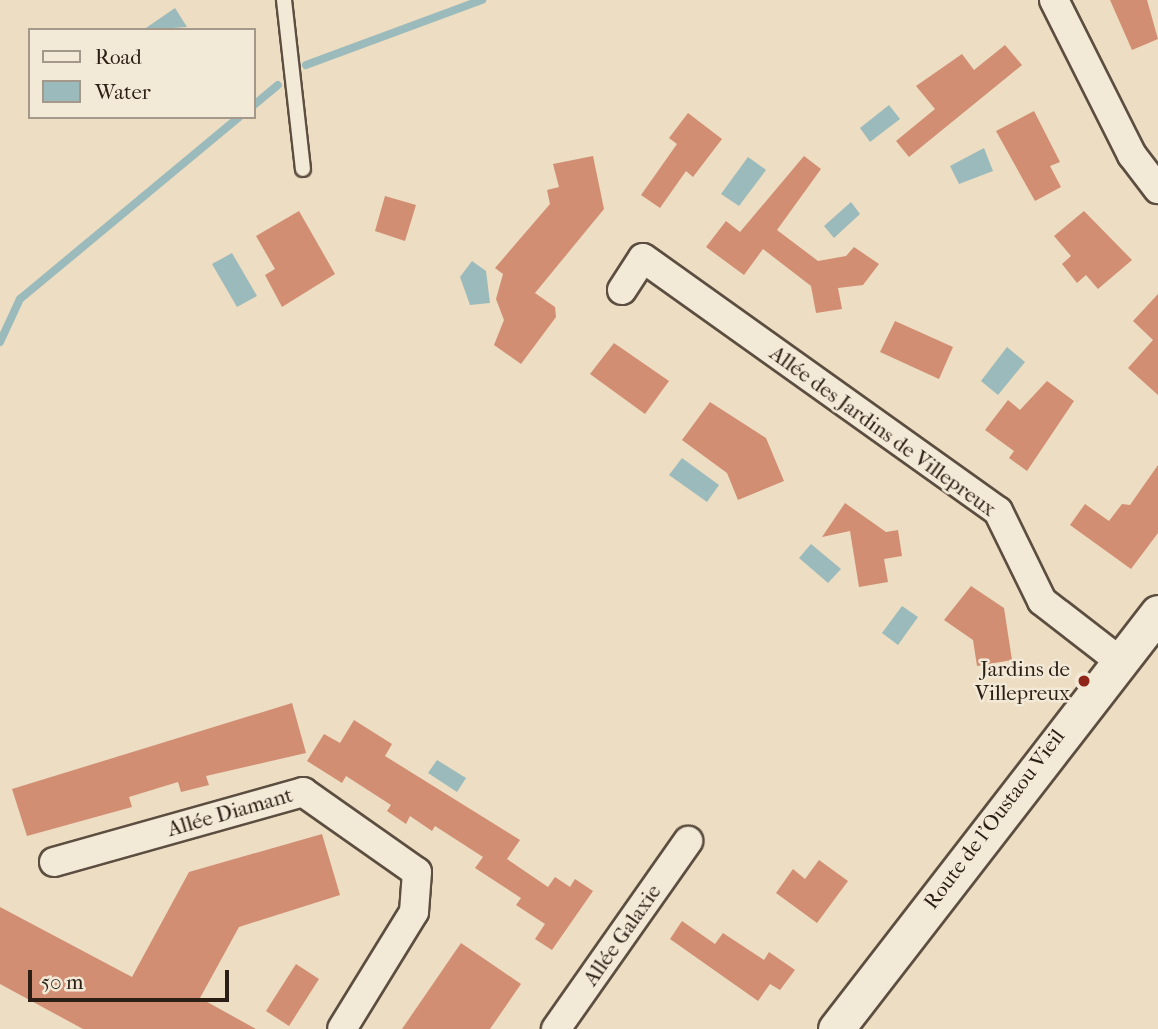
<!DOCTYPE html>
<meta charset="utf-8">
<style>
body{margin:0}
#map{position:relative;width:1158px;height:1029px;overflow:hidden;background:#edddc2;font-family:"IM FELL French Canon",serif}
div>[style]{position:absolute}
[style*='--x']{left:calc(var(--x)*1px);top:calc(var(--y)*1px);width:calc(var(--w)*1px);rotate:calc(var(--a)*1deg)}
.water>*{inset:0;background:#9bbabb}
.stream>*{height:8px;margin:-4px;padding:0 4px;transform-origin:4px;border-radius:4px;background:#9bbabb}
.building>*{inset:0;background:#d18e73}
.roads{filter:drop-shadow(2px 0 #5c4e40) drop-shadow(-2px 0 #5c4e40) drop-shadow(0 2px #5c4e40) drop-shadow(0 -2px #5c4e40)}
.service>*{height:14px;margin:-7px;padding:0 7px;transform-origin:7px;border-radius:7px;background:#f3e9d7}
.minor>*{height:28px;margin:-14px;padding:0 14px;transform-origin:14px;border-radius:14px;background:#f3e9d7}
.tertiary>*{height:35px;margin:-17.5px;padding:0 17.5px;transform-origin:17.5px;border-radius:17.5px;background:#f3e9d7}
.dots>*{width:19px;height:19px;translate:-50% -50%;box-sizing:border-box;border:4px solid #f3e9d7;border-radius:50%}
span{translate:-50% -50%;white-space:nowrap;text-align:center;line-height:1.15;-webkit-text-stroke:5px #f3e9d7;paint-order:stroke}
.street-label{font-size:21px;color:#2b1e15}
.poi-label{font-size:21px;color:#2b1e15}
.right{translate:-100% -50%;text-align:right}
.legend{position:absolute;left:28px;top:28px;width:228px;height:91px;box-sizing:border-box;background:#f3e9d7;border:2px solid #a39889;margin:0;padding:9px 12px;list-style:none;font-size:21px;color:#2b1e15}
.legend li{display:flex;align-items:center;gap:14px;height:35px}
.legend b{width:35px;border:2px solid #a39889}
.scale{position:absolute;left:28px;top:970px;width:201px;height:32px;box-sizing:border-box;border:4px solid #2b1e15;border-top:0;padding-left:9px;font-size:21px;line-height:24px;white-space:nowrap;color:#2b1e15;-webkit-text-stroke:5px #f3e9d7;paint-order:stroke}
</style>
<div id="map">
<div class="water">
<div style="clip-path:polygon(175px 8px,187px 27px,143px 30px)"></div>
<div style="clip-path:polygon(889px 105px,900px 119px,870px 142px,860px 128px)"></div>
<div style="clip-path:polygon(984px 148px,993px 171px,959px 184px,950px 166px)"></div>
<div style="clip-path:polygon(748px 157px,766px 170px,739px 206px,721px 194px)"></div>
<div style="clip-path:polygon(851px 202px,860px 214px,834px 238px,824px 226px)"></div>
<div style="clip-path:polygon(232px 253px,257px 296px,237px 307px,212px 264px)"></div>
<div style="clip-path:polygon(472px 261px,486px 271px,490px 303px,470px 305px,460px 277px)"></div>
<div style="clip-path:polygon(1007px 347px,1025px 362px,998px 395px,981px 381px)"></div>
<div style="clip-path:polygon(682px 458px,719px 485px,707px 502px,669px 475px)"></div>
<div style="clip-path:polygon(811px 544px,841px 569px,828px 583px,799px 558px)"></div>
<div style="clip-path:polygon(902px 606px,918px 617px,898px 645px,882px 633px)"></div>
<div style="clip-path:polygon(437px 760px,466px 778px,457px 792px,428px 773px)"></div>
</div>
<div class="stream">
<div style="--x:306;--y:65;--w:188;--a:-20.3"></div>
<div style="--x:254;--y:105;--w:31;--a:-40"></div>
<div style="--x:0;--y:342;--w:47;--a:-65.1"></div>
<div style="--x:20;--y:299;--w:285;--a:-39.7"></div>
</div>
<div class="building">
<div style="clip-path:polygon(1110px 0,1147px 0,1158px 39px,1132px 50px)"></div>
<div style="clip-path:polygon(1005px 45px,1022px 65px,909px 157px,896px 141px,935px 109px,916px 86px,962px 54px,974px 70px)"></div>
<div style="clip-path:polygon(1034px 111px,1060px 162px,1050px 166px,1061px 187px,1035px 201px,996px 131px)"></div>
<div style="clip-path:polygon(688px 113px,722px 139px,693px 177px,686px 171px,660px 208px,641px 195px,677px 144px,669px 138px)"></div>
<div style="clip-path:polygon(593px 156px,604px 209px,535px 293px,555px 307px,556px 317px,521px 364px,494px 345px,504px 320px,496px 299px,503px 274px,495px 268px,550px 204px,547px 190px,559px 187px,553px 164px)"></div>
<div style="clip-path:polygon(804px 156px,821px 169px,777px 230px,818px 261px,846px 256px,854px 247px,879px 264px,863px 285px,838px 288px,842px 309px,816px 313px,811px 286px,763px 249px,744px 275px,706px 247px,726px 221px,740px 232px)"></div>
<div style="clip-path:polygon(385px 196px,416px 205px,405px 241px,375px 231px)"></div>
<div style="clip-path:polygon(299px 211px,335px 274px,282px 307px,265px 275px,275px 269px,256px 236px)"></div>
<div style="clip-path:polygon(1084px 211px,1132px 260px,1098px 289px,1086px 275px,1077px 283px,1062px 264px,1071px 256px,1054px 236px)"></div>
<div style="clip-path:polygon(1158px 294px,1158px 395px,1128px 368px,1153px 340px,1133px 321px)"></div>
<div style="clip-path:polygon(895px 321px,953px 347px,939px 379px,880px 352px)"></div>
<div style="clip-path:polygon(614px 343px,669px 381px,645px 414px,590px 374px)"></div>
<div style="clip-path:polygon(1047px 381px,1074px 401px,1027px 471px,1009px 458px,1014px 451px,985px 430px,1008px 400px,1020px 410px)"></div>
<div style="clip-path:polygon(710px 402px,766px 438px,784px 481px,738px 500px,727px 473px,682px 440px)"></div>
<div style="clip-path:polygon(1158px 465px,1158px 533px,1131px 569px,1070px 525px,1085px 504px,1109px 521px,1122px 504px,1130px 505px)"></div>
<div style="clip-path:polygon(845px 503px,886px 532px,898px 530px,902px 556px,884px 559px,888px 582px,859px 587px,850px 531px,822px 537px)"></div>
<div style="clip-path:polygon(971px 586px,1004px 608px,1012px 660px,977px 666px,973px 640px,944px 620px)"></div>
<div style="clip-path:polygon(292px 703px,306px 753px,206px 776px,209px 785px,181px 792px,178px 782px,129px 797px,132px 807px,27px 836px,12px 789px)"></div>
<div style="clip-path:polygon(354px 720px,392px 744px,385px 756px,520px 840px,507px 859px,548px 887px,555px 877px,570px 887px,575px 879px,593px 891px,552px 950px,535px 939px,545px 924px,516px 905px,521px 898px,475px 868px,483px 857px,435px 826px,432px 831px,410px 816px,406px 824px,387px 811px,391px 805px,346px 776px,342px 783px,307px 761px,324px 734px,340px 743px)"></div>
<div style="clip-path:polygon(322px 834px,340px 895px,239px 927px,200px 998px,256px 1029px,83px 1029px,0 984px,0 907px,132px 977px,189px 872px)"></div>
<div style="clip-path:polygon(819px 860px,848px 881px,817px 923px,776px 893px,793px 869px,805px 879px)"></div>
<div style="clip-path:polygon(682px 921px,715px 944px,723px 933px,764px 960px,769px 952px,795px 970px,780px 990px,770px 984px,758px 1001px,670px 939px)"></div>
<div style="clip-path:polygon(461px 943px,521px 984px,490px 1029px,402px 1029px)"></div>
<div style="clip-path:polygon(296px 964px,319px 979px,289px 1026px,266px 1011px)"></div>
</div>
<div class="roads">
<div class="service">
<div style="--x:284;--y:0;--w:170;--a:83.6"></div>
</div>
<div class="minor">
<div style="--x:1054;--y:0;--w:174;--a:63.3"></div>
<div style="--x:1132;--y:155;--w:43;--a:52.6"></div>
<div style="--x:622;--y:290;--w:38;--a:-57"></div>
<div style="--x:643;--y:258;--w:436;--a:35.5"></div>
<div style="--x:998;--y:511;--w:100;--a:63.9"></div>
<div style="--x:1042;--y:601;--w:95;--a:37.7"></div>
<div style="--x:54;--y:862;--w:259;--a:-15.7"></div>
<div style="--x:303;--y:792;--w:139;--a:35.1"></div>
<div style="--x:417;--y:872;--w:40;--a:94.3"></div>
<div style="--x:414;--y:912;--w:137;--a:121.6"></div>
<div style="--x:556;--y:1029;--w:230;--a:-54.9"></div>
</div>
<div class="tertiary">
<div style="--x:836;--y:1029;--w:526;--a:-52.26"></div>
</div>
</div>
<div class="dots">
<div style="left:1084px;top:681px;background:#8f2418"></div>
</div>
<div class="street-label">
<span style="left:883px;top:431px;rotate:36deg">Allée des Jardins de Villepreux</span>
<span style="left:230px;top:812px;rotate:-16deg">Allée Diamant</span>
<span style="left:994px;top:819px;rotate:-53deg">Route de l'Oustaou Vieil</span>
<span style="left:622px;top:935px;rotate:-55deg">Allée Galaxie</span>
</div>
<div class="poi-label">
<span class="right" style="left:1070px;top:681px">Jardins de<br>Villepreux</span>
</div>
<ul class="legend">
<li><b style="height:9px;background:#f3e9d7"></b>Road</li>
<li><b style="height:19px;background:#9bbabb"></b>Water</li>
</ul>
<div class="scale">50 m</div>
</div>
